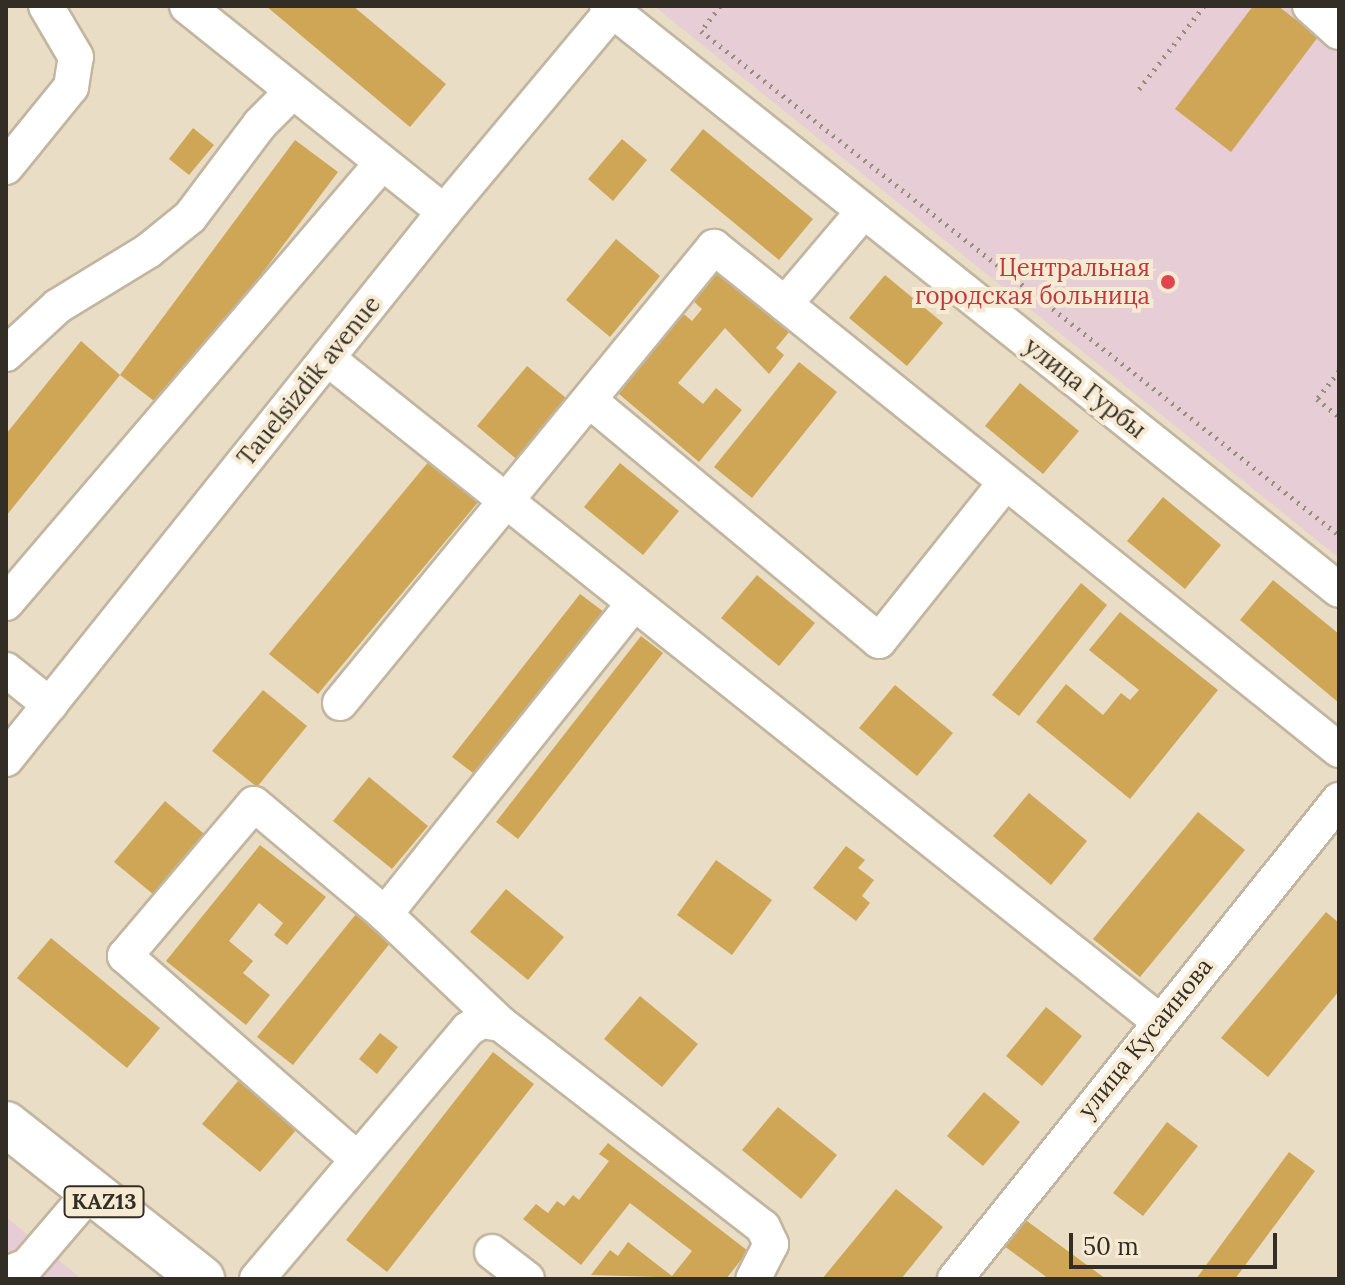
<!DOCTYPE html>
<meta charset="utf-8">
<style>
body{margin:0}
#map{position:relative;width:1345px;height:1285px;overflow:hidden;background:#eaddc6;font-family:Lora,serif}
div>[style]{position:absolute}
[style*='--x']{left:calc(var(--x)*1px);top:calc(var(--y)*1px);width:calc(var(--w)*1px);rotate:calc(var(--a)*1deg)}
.industrial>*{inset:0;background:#e6cdd5}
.medical>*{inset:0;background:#e6cdd6}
.building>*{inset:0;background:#cea656}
.path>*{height:5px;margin-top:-2.5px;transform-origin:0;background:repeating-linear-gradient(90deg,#978e7d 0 2px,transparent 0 8px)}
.roads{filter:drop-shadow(2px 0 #c2b6a0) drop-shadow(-2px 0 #c2b6a0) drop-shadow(0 2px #c2b6a0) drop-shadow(0 -2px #c2b6a0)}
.minor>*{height:34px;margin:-17px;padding:0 17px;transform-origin:17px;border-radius:17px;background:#fff}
.major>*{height:44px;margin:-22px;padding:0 22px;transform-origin:22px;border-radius:22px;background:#fff}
.dots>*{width:22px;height:22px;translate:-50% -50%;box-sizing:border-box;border:4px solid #f7ead3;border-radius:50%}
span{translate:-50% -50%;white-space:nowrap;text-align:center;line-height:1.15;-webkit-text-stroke:8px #f7ead3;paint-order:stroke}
.shield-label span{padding:2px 6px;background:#f7ead3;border:2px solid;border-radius:6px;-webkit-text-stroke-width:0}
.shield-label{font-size:22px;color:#332e25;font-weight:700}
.health-label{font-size:24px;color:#be3a42}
.right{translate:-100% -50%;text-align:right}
.street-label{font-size:24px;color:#332e25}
.frame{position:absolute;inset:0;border:8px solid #332e25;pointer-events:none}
.scale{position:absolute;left:1069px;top:1233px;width:208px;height:36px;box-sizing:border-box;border:4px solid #332e25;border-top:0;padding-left:10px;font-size:24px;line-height:28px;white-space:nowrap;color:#332e25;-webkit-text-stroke:6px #f7ead3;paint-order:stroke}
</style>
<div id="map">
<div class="industrial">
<div style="clip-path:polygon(6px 1217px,82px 1279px,6px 1279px)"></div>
</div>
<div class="medical">
<div style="clip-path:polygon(654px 6px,1339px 6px,1339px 558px)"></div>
</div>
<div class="building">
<div style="clip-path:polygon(266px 6px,353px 6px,446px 84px,410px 127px)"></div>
<div style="clip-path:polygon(1253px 6px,1278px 6px,1318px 37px,1231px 152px,1175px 109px)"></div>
<div style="clip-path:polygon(193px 128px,214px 145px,189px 175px,169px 159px)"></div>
<div style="clip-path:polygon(703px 129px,813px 219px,779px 260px,670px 170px)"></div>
<div style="clip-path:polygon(622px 139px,647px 160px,613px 201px,588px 179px)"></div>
<div style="clip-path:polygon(295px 140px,338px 172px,162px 407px,120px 375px)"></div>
<div style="clip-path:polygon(616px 239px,660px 276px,610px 337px,566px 300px)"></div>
<div style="clip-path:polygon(717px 269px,790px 331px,776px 348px,784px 355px,769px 374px,725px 328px,678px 383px,703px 404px,716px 388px,742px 410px,699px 462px,612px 388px,678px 309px,692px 321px,702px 309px,692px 300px)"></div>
<div style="clip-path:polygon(885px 275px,943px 323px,907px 366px,849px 318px)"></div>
<div style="clip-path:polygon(81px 341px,120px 375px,6px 516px,6px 434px)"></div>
<div style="clip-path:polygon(799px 362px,837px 392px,752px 498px,714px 467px)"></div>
<div style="clip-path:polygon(527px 366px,571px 402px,521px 463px,477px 426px)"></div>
<div style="clip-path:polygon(1020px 383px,1079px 431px,1043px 474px,985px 426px)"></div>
<div style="clip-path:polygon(430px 460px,479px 501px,318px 694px,269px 654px)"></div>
<div style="clip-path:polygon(620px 463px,679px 511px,643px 555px,584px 507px)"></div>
<div style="clip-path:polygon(1163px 497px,1221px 545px,1185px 589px,1127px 541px)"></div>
<div style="clip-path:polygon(757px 575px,815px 623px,779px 666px,721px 618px)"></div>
<div style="clip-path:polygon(1273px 580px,1339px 634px,1339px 703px,1240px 620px)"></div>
<div style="clip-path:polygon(1081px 583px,1107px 605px,1019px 716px,992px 695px)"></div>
<div style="clip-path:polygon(580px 594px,604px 612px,477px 776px,452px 757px)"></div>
<div style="clip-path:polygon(1120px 612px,1218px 690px,1130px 799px,1036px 722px,1066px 684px,1103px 715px,1121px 693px,1130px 700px,1139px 690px,1089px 650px)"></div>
<div style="clip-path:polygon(641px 636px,663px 653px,518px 839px,496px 822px)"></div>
<div style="clip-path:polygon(895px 685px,953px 733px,917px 776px,859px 728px)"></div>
<div style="clip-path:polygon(263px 690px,307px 726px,257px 787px,212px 751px)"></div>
<div style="clip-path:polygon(369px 777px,428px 826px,392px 869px,333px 821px)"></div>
<div style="clip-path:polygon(1029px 793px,1087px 841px,1051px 885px,993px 836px)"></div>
<div style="clip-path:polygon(165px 801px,209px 838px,159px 899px,114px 862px)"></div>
<div style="clip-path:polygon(1198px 812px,1245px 850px,1140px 977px,1093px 939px)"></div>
<div style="clip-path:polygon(260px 845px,326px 897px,287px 945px,274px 935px,283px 923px,259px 903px,229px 941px,253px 961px,243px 973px,270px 995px,246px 1025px,166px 961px)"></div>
<div style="clip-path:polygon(846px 846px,865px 860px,858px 868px,874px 880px,862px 896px,870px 903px,856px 921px,813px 888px)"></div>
<div style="clip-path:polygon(716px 860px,772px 900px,732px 955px,677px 915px)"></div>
<div style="clip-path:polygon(506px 889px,564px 937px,528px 980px,470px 932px)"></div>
<div style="clip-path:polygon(1326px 912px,1339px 923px,1339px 991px,1268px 1077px,1221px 1038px)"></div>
<div style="clip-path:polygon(356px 914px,391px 942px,293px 1065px,257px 1037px)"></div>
<div style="clip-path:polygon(51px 938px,160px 1028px,127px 1068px,17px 978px)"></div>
<div style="clip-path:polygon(640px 996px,698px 1044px,662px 1087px,604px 1039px)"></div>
<div style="clip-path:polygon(1046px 1007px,1082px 1036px,1042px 1086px,1006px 1056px)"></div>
<div style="clip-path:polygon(380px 1033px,398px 1047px,377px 1074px,359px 1059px)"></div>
<div style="clip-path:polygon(493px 1052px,534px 1084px,387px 1272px,346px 1240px)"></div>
<div style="clip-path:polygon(238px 1081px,297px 1129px,260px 1172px,202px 1124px)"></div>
<div style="clip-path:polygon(984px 1092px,1020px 1122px,983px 1166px,947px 1136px)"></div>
<div style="clip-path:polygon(778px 1107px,837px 1155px,801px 1199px,742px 1150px)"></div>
<div style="clip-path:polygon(1167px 1122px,1198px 1146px,1143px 1216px,1113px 1193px)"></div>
<div style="clip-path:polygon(608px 1143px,748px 1251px,726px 1279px,591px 1275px,610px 1250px,618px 1256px,628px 1242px,672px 1276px,692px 1251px,630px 1203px,581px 1265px,523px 1219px,536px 1204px,548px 1213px,557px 1201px,564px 1206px,573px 1195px,579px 1200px,609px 1161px,599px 1154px)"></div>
<div style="clip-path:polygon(1289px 1152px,1315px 1171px,1235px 1279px,1196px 1279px)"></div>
<div style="clip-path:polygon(896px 1189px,943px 1227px,901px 1279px,822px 1279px)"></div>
<div style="clip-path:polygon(1016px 1213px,1106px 1279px,1049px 1279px,996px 1240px)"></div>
</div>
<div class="path">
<div style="--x:720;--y:6;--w:31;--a:127"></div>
<div style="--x:701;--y:31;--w:813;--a:38.31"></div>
<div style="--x:1139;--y:89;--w:105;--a:-51.9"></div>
<div style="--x:1339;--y:371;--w:36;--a:128"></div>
<div style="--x:1317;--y:399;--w:28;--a:39"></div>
</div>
<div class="roads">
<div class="minor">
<div style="--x:187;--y:6;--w:329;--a:38.7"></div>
<div style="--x:607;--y:6;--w:936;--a:38.58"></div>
<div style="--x:1310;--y:6;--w:39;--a:42"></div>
<div style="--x:6;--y:167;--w:103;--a:-50.9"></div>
<div style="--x:71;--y:87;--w:30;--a:-81"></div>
<div style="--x:76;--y:57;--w:59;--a:-120.5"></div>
<div style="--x:785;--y:304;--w:121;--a:-49.7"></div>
<div style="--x:6;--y:354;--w:71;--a:-42.7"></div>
<div style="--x:58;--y:306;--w:105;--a:-31.4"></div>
<div style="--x:148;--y:251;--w:54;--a:-39"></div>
<div style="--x:190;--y:217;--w:116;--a:-53"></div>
<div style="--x:260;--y:124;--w:44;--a:-45"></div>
<div style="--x:327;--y:358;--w:1064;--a:38.55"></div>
<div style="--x:589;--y:400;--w:377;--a:39.7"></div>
<div style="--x:879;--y:641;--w:203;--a:-51.4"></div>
<div style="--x:6;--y:603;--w:579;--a:-49.48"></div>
<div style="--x:6;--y:670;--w:56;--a:38.5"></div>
<div style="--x:340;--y:703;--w:590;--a:-50.64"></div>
<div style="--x:714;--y:247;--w:802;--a:38.83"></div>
<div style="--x:6;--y:759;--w:701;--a:-51.31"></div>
<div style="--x:444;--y:212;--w:268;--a:-50.1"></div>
<div style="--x:385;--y:914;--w:397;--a:-51.3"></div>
<div style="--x:356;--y:1158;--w:307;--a:-138.8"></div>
<div style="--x:125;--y:956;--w:199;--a:-49.7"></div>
<div style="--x:254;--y:804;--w:171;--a:40"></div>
<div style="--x:385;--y:914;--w:160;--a:43.5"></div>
<div style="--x:492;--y:1252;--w:44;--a:37.6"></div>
<div style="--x:6;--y:1274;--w:22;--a:-21"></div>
<div style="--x:27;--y:1266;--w:99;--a:-49.5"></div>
<div style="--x:257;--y:1279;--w:327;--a:-49.8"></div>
<div style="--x:468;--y:1029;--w:16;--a:-30"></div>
<div style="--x:482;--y:1021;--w:19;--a:9"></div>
<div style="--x:501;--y:1024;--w:331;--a:37.8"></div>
<div style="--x:763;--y:1227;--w:19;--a:65"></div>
<div style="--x:771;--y:1244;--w:39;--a:117"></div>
<div style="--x:955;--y:1279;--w:614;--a:-51.28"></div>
</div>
<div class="major">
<div style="--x:6;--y:1124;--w:250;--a:38.3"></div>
</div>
</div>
<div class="dots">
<div style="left:1168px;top:282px;background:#e0444e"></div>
</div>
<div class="shield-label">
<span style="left:104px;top:1202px">KAZ13</span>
</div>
<div class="health-label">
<span class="right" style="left:1150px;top:282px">Центральная<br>городская больница</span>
</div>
<div class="street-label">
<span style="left:309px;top:381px;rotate:-51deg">Tauelsizdik avenue</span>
<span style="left:1085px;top:388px;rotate:38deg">улица Гурбы</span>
<span style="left:1145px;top:1038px;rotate:-51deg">улица Кусаинова</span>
</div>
<div class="frame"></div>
<div class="scale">50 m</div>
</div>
